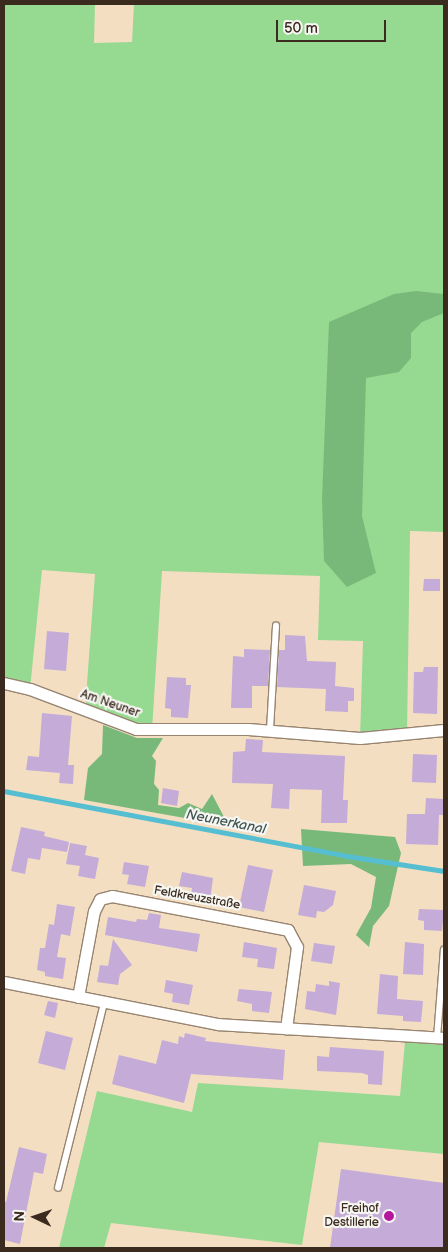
<!DOCTYPE html>
<meta charset="utf-8">
<style>
body{margin:0}
#map{position:relative;width:448px;height:1252px;overflow:hidden;background:#f3dec2;font-family:"Balsamiq Sans",sans-serif}
div>[style]{position:absolute}
[style*='--x']{left:calc(var(--x)*1px);top:calc(var(--y)*1px);width:calc(var(--w)*1px);rotate:calc(var(--a)*1deg)}
.green>*{inset:0;background:#96d990}
.forest>*{inset:0;background:#78b97a}
.stream>*{height:4.5px;margin:-2.25px;padding:0 2.25px;transform-origin:2.25px;border-radius:2.25px;background:#55bfd1}
.building>*{inset:0;background:#c4abd8}
.roads{filter:drop-shadow(1px 0 #978470) drop-shadow(-1px 0 #978470) drop-shadow(0 1px #978470) drop-shadow(0 -1px #978470)}
.service>*{height:5.5px;margin:-2.75px;padding:0 2.75px;transform-origin:2.75px;border-radius:2.75px;background:#fff}
.minor>*{height:11px;margin:-5.5px;padding:0 5.5px;transform-origin:5.5px;border-radius:5.5px;background:#fff}
.dots>*{width:14px;height:14px;translate:-50% -50%;box-sizing:border-box;border:2px solid #f6f6f2;border-radius:50%}
span{translate:-50% -50%;white-space:nowrap;text-align:center;line-height:1.15;-webkit-text-stroke:4.5px #f6f6f2;paint-order:stroke}
.street-label{font-size:12px;color:#3b2a1e}
.poi-label{font-size:12px;color:#3b2a1e}
.right{translate:-100% -50%;text-align:right}
.water-label{font-size:14px;color:#435754;font-style:italic}
.frame{position:absolute;inset:0;border:5px solid #3b2a1e;pointer-events:none}
.north{position:absolute;left:10px;top:1192px;width:50px;height:50px;-webkit-text-stroke:4px #f6f6f2;paint-order:stroke;rotate:273deg;font-size:14px;font-weight:700;line-height:20px;text-align:center;color:#3b2a1e}
.north::after{content:'';display:block;margin:auto;width:18px;height:22px;background:#3b2a1e;clip-path:polygon(50% 0,100% 100%,50% 72%,0 100%)}
.scale{position:absolute;left:276px;top:20px;width:110px;height:22px;box-sizing:border-box;border:2px solid #3b2a1e;border-top:0;padding-left:6px;font-size:15px;line-height:18px;white-space:nowrap;color:#3b2a1e;-webkit-text-stroke:4px #f6f6f2;paint-order:stroke}
</style>
<div id="map">
<div class="green">
<div style="clip-path:polygon(4px 4px,95px 4px,94px 43px,132px 42px,134px 4px,444px 4px,444px 532px,410px 531px,407px 734px,360px 738px,363px 641px,318px 640px,320px 576px,162px 571px,152px 730px,85px 711px,95px 574px,42px 570px,30px 689px,4px 684px)"></div>
<div style="clip-path:polygon(405px 1042px,444px 1045px,444px 1154px,319px 1142px,302px 1245px,111px 1223px,104px 1248px,59px 1248px,97px 1091px,192px 1112px,198px 1083px,400px 1096px)"></div>
</div>
<div class="forest">
<div style="clip-path:polygon(416px 291px,444px 294px,444px 313px,422px 322px,411px 333px,411px 358px,399px 372px,366px 378px,362px 516px,376px 573px,347px 587px,324px 561px,322px 499px,329px 322px,394px 294px)"></div>
<div style="clip-path:polygon(103px 725px,137px 738px,163px 738px,152px 756px,156px 761px,154px 784px,159px 790px,158px 805px,179px 808px,188px 803px,202px 809px,212px 794px,224px 817px,218px 824px,84px 800px,88px 768px,102px 754px)"></div>
<div style="clip-path:polygon(301px 829px,395px 837px,401px 853px,389px 906px,373px 926px,369px 947px,356px 935px,371px 908px,376px 877px,351px 864px,303px 866px)"></div>
</div>
<div class="stream">
<div style="--x:4;--y:791;--w:349;--a:10.7"></div>
<div style="--x:347;--y:856;--w:98;--a:8.8"></div>
</div>
<div class="building">
<div style="clip-path:polygon(424px 579px,440px 579px,440px 591px,423px 591px)"></div>
<div style="clip-path:polygon(47px 631px,69px 633px,66px 671px,44px 669px)"></div>
<div style="clip-path:polygon(285px 635px,305px 636px,307px 661px,336px 662px,335px 686px,354px 688px,354px 701px,348px 701px,348px 712px,325px 711px,326px 689px,277px 687px,279px 650px,285px 650px)"></div>
<div style="clip-path:polygon(244px 649px,270px 650px,268px 686px,252px 686px,252px 708px,231px 708px,233px 656px,244px 657px)"></div>
<div style="clip-path:polygon(424px 667px,438px 667px,437px 714px,413px 713px,414px 672px,423px 672px)"></div>
<div style="clip-path:polygon(167px 677px,186px 678px,186px 685px,191px 685px,188px 718px,171px 717px,171px 709px,165px 708px)"></div>
<div style="clip-path:polygon(42px 713px,72px 716px,68px 765px,74px 765px,73px 784px,59px 783px,60px 773px,26px 770px,28px 756px,39px 757px)"></div>
<div style="clip-path:polygon(246px 739px,263px 740px,262px 752px,345px 756px,343px 800px,348px 800px,347px 823px,321px 823px,322px 790px,290px 789px,289px 809px,271px 808px,273px 784px,232px 783px,233px 752px,245px 751px)"></div>
<div style="clip-path:polygon(413px 754px,437px 755px,436px 783px,412px 782px)"></div>
<div style="clip-path:polygon(163px 788px,179px 791px,177px 806px,161px 803px)"></div>
<div style="clip-path:polygon(426px 798px,444px 799px,444px 815px,439px 815px,438px 845px,406px 844px,407px 814px,425px 814px)"></div>
<div style="clip-path:polygon(21px 827px,45px 832px,44px 836px,69px 842px,67px 852px,42px 848px,40px 860px,28px 858px,25px 874px,11px 871px)"></div>
<div style="clip-path:polygon(70px 843px,87px 846px,85px 855px,99px 858px,95px 879px,78px 876px,80px 866px,66px 864px)"></div>
<div style="clip-path:polygon(124px 862px,149px 866px,145px 887px,127px 884px,129px 875px,122px 874px)"></div>
<div style="clip-path:polygon(248px 865px,273px 870px,264px 912px,239px 907px)"></div>
<div style="clip-path:polygon(182px 872px,213px 878px,210px 900px,191px 896px,192px 888px,179px 886px)"></div>
<div style="clip-path:polygon(304px 885px,336px 891px,333px 905px,324px 912px,317px 911px,316px 918px,298px 915px)"></div>
<div style="clip-path:polygon(57px 904px,75px 907px,70px 936px,61px 934px,57px 957px,66px 958px,63px 979px,45px 976px,45px 972px,37px 970px,40px 948px,45px 948px,49px 924px,54px 925px)"></div>
<div style="clip-path:polygon(419px 909px,444px 910px,442px 931px,424px 930px,424px 921px,418px 920px)"></div>
<div style="clip-path:polygon(149px 913px,161px 915px,159px 928px,200px 934px,197px 952px,105px 935px,108px 917px,136px 922px,137px 919px,147px 920px)"></div>
<div style="clip-path:polygon(113px 939px,132px 965px,120px 974px,118px 985px,97px 982px,100px 965px,108px 966px)"></div>
<div style="clip-path:polygon(244px 942px,277px 948px,274px 969px,257px 967px,258px 959px,242px 957px)"></div>
<div style="clip-path:polygon(405px 942px,424px 944px,423px 975px,403px 974px)"></div>
<div style="clip-path:polygon(314px 943px,335px 946px,332px 964px,311px 961px)"></div>
<div style="clip-path:polygon(380px 974px,398px 976px,397px 999px,423px 1001px,421px 1022px,403px 1021px,403px 1016px,377px 1014px)"></div>
<div style="clip-path:polygon(166px 980px,193px 985px,189px 1005px,172px 1002px,173px 994px,164px 992px)"></div>
<div style="clip-path:polygon(329px 981px,340px 983px,336px 1015px,305px 1009px,307px 991px,315px 992px,316px 984px,329px 986px)"></div>
<div style="clip-path:polygon(239px 989px,272px 992px,269px 1013px,252px 1011px,252px 1004px,237px 1001px)"></div>
<div style="clip-path:polygon(48px 1001px,58px 1003px,55px 1018px,44px 1015px)"></div>
<div style="clip-path:polygon(46px 1031px,73px 1038px,65px 1070px,38px 1063px)"></div>
<div style="clip-path:polygon(185px 1033px,206px 1038px,205px 1041px,285px 1050px,283px 1080px,191px 1074px,184px 1103px,112px 1084px,119px 1055px,156px 1064px,162px 1040px,178px 1044px,179px 1036px,184px 1038px)"></div>
<div style="clip-path:polygon(330px 1047px,384px 1051px,382px 1085px,368px 1084px,368px 1075px,362px 1073px,317px 1071px,317px 1056px,329px 1057px)"></div>
<div style="clip-path:polygon(19px 1147px,47px 1154px,43px 1174px,34px 1172px,20px 1244px,4px 1240px,4px 1201px,6px 1202px)"></div>
<div style="clip-path:polygon(341px 1169px,444px 1183px,444px 1248px,330px 1248px)"></div>
</div>
<div class="roads">
<div class="service">
<div style="--x:270;--y:730;--w:104;--a:-86.7"></div>
<div style="--x:437;--y:1038;--w:88;--a:-85.5"></div>
<div style="--x:58;--y:1188;--w:191;--a:-76"></div>
</div>
<div class="minor">
<div style="--x:4;--y:683;--w:27;--a:13"></div>
<div style="--x:30;--y:689;--w:113;--a:20.7"></div>
<div style="--x:136;--y:729;--w:112;--a:0"></div>
<div style="--x:248;--y:729;--w:112;--a:4.6"></div>
<div style="--x:360;--y:738;--w:84;--a:-5.4"></div>
<div style="--x:4;--y:982;--w:218;--a:11.1"></div>
<div style="--x:218;--y:1024;--w:226;--a:3.5"></div>
<div style="--x:78;--y:997;--w:87;--a:-79.5"></div>
<div style="--x:94;--y:911;--w:13;--a:-63"></div>
<div style="--x:100;--y:899;--w:12;--a:-14"></div>
<div style="--x:112;--y:896;--w:179;--a:10.9"></div>
<div style="--x:288;--y:930;--w:19;--a:62"></div>
<div style="--x:297;--y:947;--w:82;--a:97.7"></div>
</div>
</div>
<div class="dots">
<div style="left:389px;top:1216px;background:#b5179e"></div>
</div>
<div class="street-label">
<span style="left:110px;top:704px;rotate:19deg">Am Neuner</span>
<span style="left:197px;top:898px;rotate:10deg">Feldkreuzstraße</span>
</div>
<div class="poi-label">
<span class="right" style="left:379px;top:1216px">Freihof<br>Destillerie</span>
</div>
<div class="water-label">
<span style="left:226px;top:822px;rotate:11deg">Neunerkanal</span>
</div>
<div class="frame"></div>
<div class="north">N</div>
<div class="scale">50 m</div>
</div>
